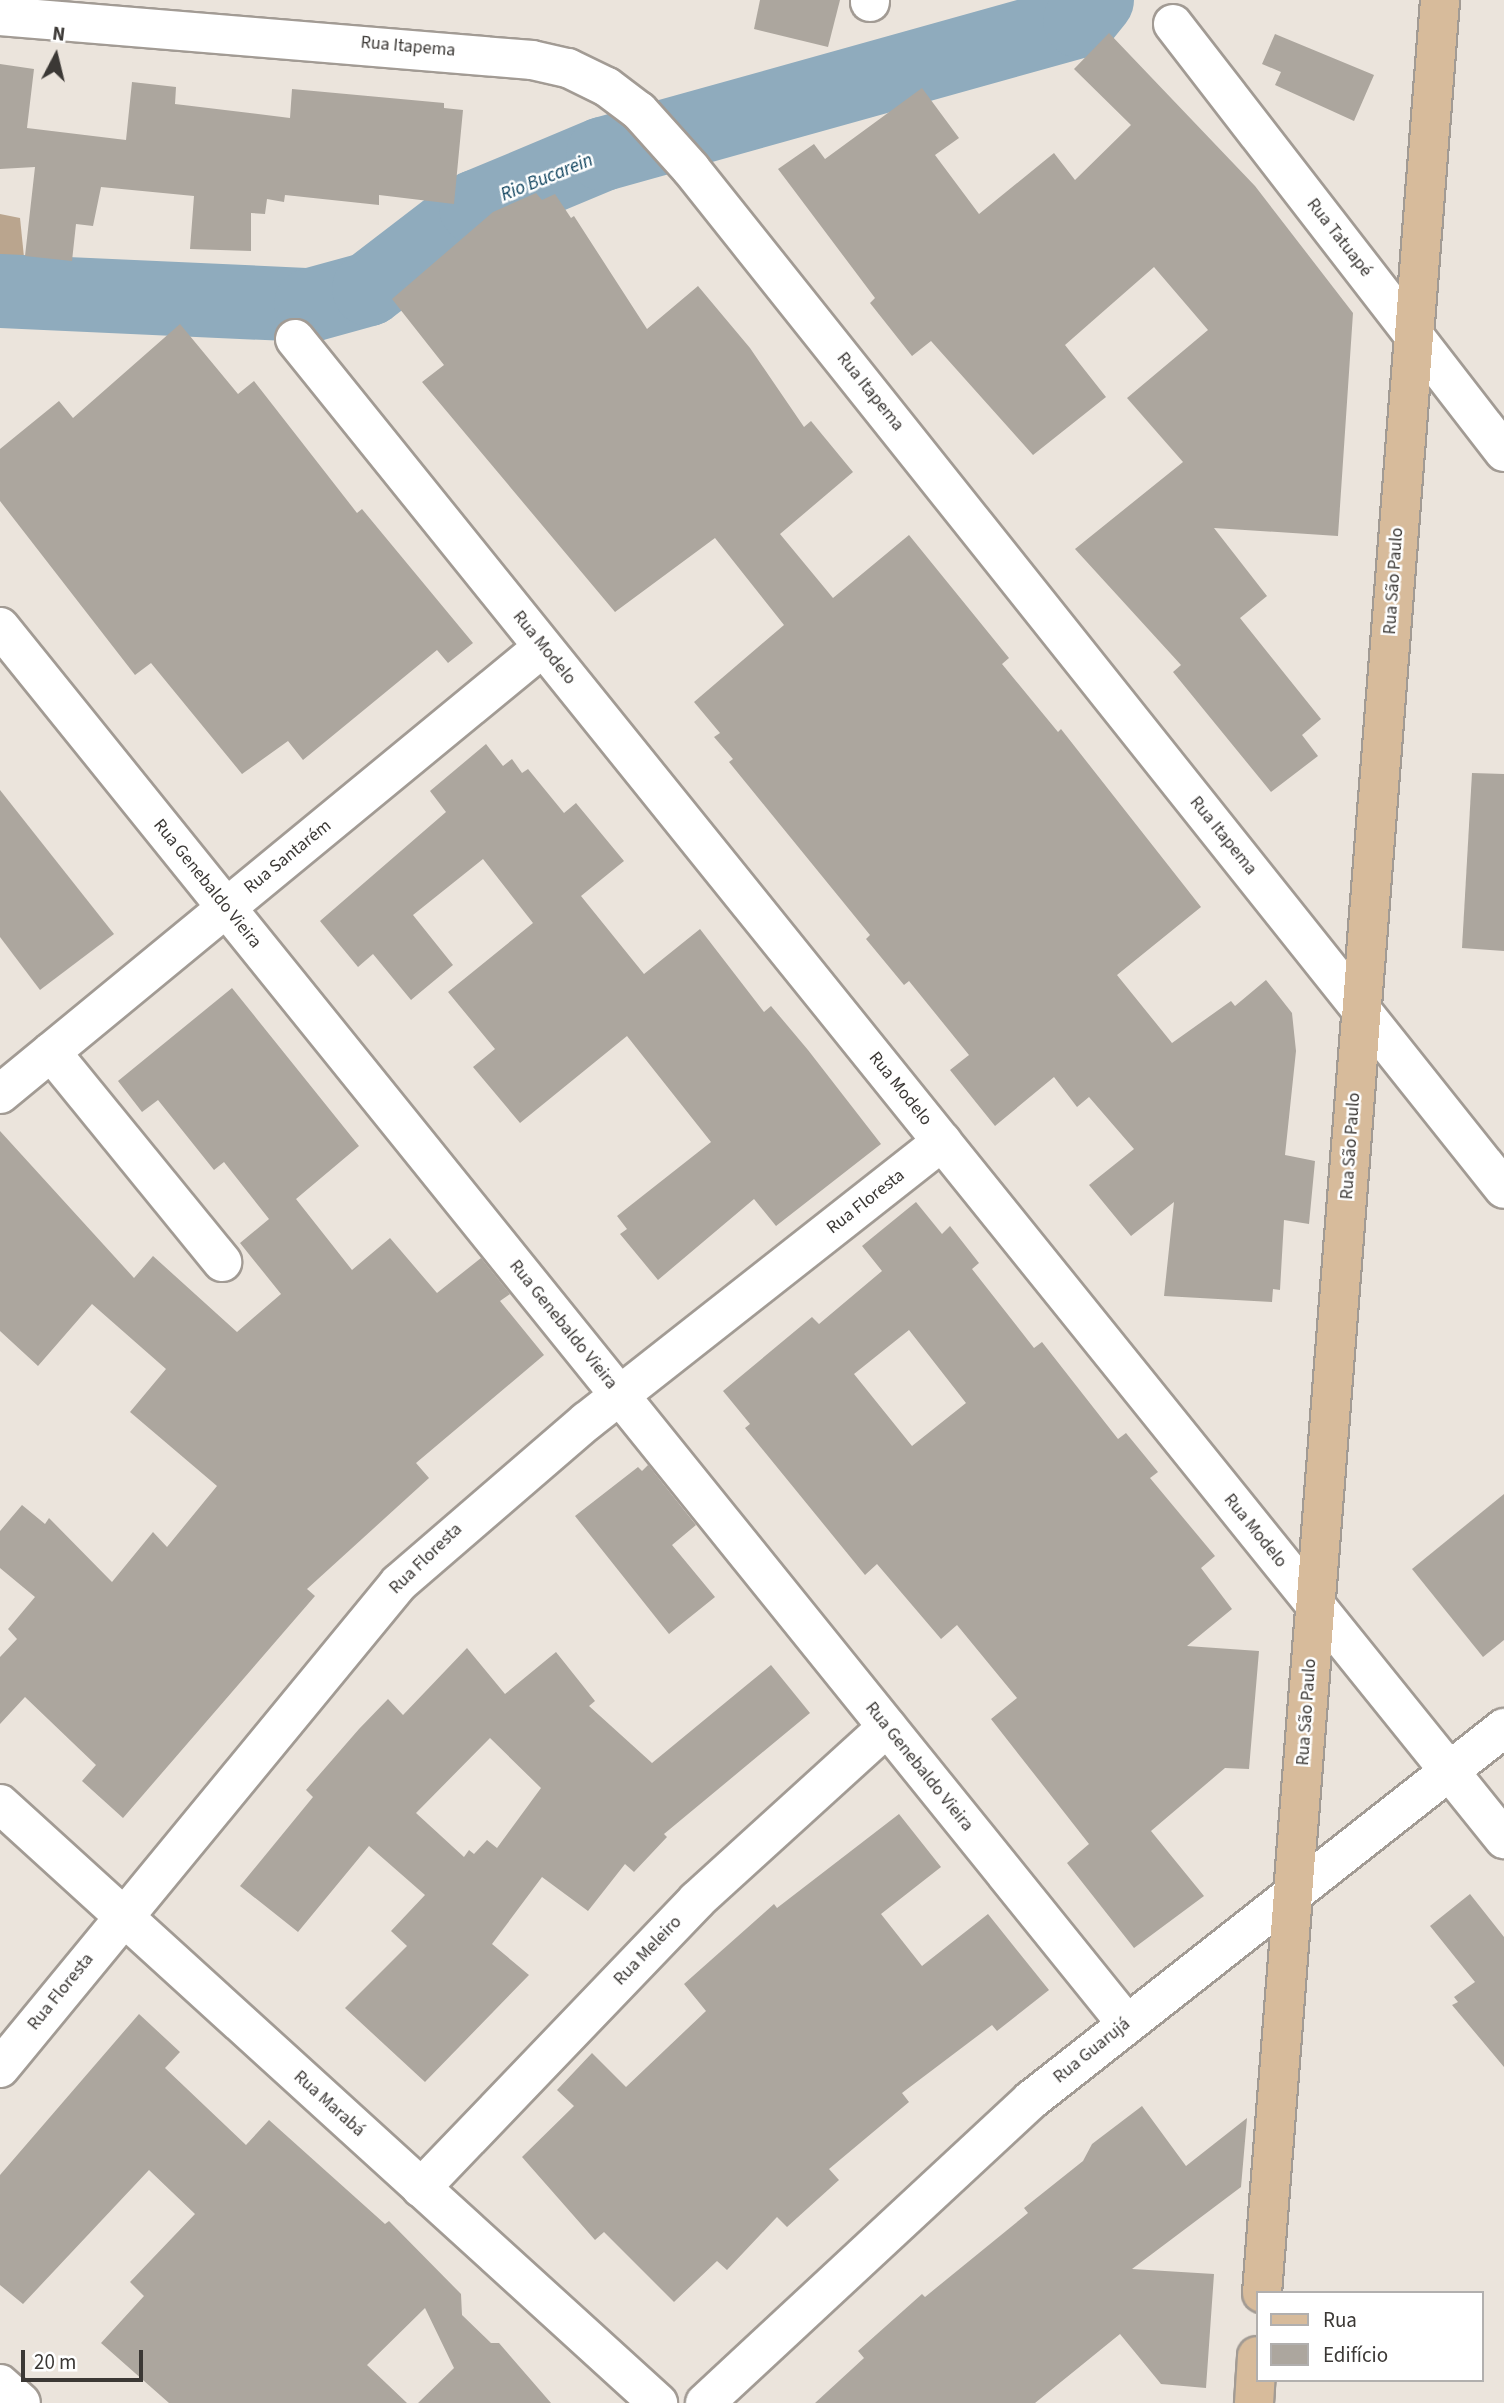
<!DOCTYPE html>
<meta charset="utf-8">
<style>
body{margin:0}
#map{position:relative;width:1504px;height:2403px;overflow:hidden;background:#ebe4dc;font-family:"Source Sans 3",sans-serif}
div>[style]{position:absolute}
[style*='--x']{left:calc(var(--x)*1px);top:calc(var(--y)*1px);width:calc(var(--w)*1px);rotate:calc(var(--a)*1deg)}
.forest>*{inset:0;background:#baa58e}
.river>*{height:74px;margin:-37px;padding:0 37px;transform-origin:37px;border-radius:37px;background:#8fabbd}
.building>*{inset:0;background:#aca69e}
.roads{filter:drop-shadow(2px 0 #a29b94) drop-shadow(-2px 0 #a29b94) drop-shadow(0 2px #a29b94) drop-shadow(0 -2px #a29b94)}
.minor>*{height:38px;margin:-19px;padding:0 19px;transform-origin:19px;border-radius:19px;background:#fff}
.tertiary>*{height:38px;margin:-19px;padding:0 19px;transform-origin:19px;border-radius:19px;background:#fff}
.primary>*{height:38px;margin:-19px;padding:0 19px;transform-origin:19px;border-radius:19px;background:#d7bb9b}
span{translate:-50% -50%;white-space:nowrap;text-align:center;line-height:1.15;-webkit-text-stroke:5px #fff;paint-order:stroke}
.street-label{font-size:18px;color:#3b3835}
.water-label{font-size:19px;color:#0c405b;font-style:italic}
.legend{position:absolute;left:1256px;top:2291px;width:228px;height:91px;box-sizing:border-box;background:#fff;border:2px solid #b1afae;margin:0;padding:9px 12px;list-style:none;font-size:21px;color:#3b3835}
.legend li{display:flex;align-items:center;gap:14px;height:35px}
.legend b{width:35px;border:2px solid #b1afae}
.north{position:absolute;left:21px;top:21px;width:70px;height:70px;-webkit-text-stroke:5px #fff;paint-order:stroke;rotate:7deg;font-size:19px;font-weight:700;line-height:28px;text-align:center;color:#3b3835}
.north::after{content:'';display:block;margin:auto;width:24px;height:32px;background:#3b3835;clip-path:polygon(50% 0,100% 100%,50% 72%,0 100%)}
.scale{position:absolute;left:21px;top:2350px;width:122px;height:32px;box-sizing:border-box;border:4px solid #3b3835;border-top:0;padding-left:9px;font-size:21px;line-height:24px;white-space:nowrap;color:#3b3835;-webkit-text-stroke:5px #fff;paint-order:stroke}
</style>
<div id="map">
<div class="forest">
<div style="clip-path:polygon(0 214px,20px 218px,26px 277px,0 276px)"></div>
</div>
<div class="river">
<div style="--x:0;--y:291;--w:311;--a:2.6"></div>
<div style="--x:311;--y:305;--w:60;--a:-15.4"></div>
<div style="--x:369;--y:289;--w:135;--a:-37.5"></div>
<div style="--x:476;--y:207;--w:138;--a:-22.7"></div>
<div style="--x:603;--y:154;--w:495;--a:-15.6"></div>
<div style="--x:1080;--y:21;--w:27;--a:-51"></div>
</div>
<div class="building">
<div style="clip-path:polygon(760px 0,840px 0,828px 47px,754px 29px)"></div>
<div style="clip-path:polygon(1109px 33px,1255px 186px,1353px 313px,1338px 536px,1214px 528px,1267px 596px,1240px 618px,1321px 719px,1302px 735px,1318px 756px,1271px 792px,1173px 672px,1181px 665px,1075px 549px,1183px 462px,1127px 398px,1208px 330px,1154px 267px,1065px 345px,1106px 397px,1033px 455px,931px 341px,912px 356px,870px 303px,875px 298px,778px 169px,814px 144px,825px 159px,922px 88px,959px 138px,935px 155px,979px 214px,1054px 153px,1075px 180px,1131px 125px,1074px 69px)"></div>
<div style="clip-path:polygon(1275px 34px,1374px 75px,1354px 121px,1275px 85px,1281px 72px,1262px 64px)"></div>
<div style="clip-path:polygon(0 64px,34px 69px,27px 128px,126px 140px,132px 82px,176px 87px,175px 104px,290px 118px,292px 89px,444px 103px,444px 108px,463px 110px,454px 204px,379px 195px,379px 205px,285px 195px,284px 202px,267px 199px,265px 214px,251px 213px,251px 251px,190px 249px,194px 196px,101px 187px,93px 226px,76px 224px,72px 261px,25px 256px,35px 167px,0 169px)"></div>
<div style="clip-path:polygon(536px 193px,542px 200px,555px 194px,571px 218px,574px 216px,647px 329px,698px 286px,750px 348px,804px 427px,811px 421px,853px 472px,780px 534px,833px 598px,909px 535px,1009px 658px,1002px 664px,1058px 732px,1061px 729px,1201px 907px,1117px 975px,1172px 1043px,1231px 1001px,1235px 1006px,1266px 980px,1292px 1013px,1296px 1051px,1285px 1155px,1315px 1161px,1309px 1224px,1284px 1220px,1280px 1290px,1273px 1289px,1272px 1302px,1164px 1296px,1174px 1202px,1131px 1236px,1089px 1185px,1134px 1149px,1089px 1097px,1077px 1107px,1054px 1077px,995px 1126px,950px 1070px,969px 1055px,909px 981px,904px 985px,866px 939px,870px 935px,729px 762px,733px 759px,714px 737px,720px 733px,694px 702px,784px 625px,715px 538px,615px 612px,422px 382px,444px 365px,392px 299px,493px 212px)"></div>
<div style="clip-path:polygon(180px 324px,238px 394px,254px 381px,357px 513px,362px 509px,473px 643px,448px 663px,437px 650px,303px 760px,288px 741px,242px 774px,151px 663px,135px 675px,0 501px,0 449px,59px 401px,73px 418px)"></div>
<div style="clip-path:polygon(486px 744px,503px 766px,512px 759px,522px 773px,528px 769px,564px 813px,576px 803px,624px 861px,581px 896px,644px 974px,700px 929px,764px 1012px,771px 1006px,808px 1050px,881px 1144px,776px 1226px,754px 1199px,658px 1280px,620px 1234px,627px 1229px,617px 1216px,711px 1142px,627px 1036px,520px 1123px,473px 1067px,495px 1049px,448px 992px,533px 923px,483px 859px,413px 915px,453px 965px,411px 1000px,373px 954px,358px 967px,320px 921px,446px 812px,430px 791px)"></div>
<div style="clip-path:polygon(1472px 773px,1504px 774px,1504px 951px,1462px 948px)"></div>
<div style="clip-path:polygon(0 790px,114px 934px,40px 990px,0 937px)"></div>
<div style="clip-path:polygon(232px 988px,359px 1146px,296px 1199px,352px 1270px,390px 1238px,437px 1293px,481px 1258px,510px 1294px,500px 1301px,544px 1355px,416px 1463px,429px 1478px,307px 1589px,315px 1596px,123px 1818px,82px 1781px,96px 1765px,25px 1697px,0 1724px,0 1657px,17px 1639px,8px 1629px,35px 1597px,0 1568px,0 1531px,22px 1505px,45px 1524px,49px 1518px,112px 1582px,153px 1532px,167px 1547px,217px 1486px,130px 1412px,166px 1369px,92px 1304px,38px 1366px,0 1331px,0 1131px,134px 1278px,153px 1256px,237px 1332px,281px 1294px,240px 1243px,269px 1219px,224px 1162px,214px 1170px,158px 1100px,142px 1112px,118px 1081px)"></div>
<div style="clip-path:polygon(evenodd,916px 1202px,942px 1234px,950px 1226px,979px 1263px,972px 1269px,1034px 1348px,1042px 1342px,1118px 1439px,1126px 1433px,1158px 1472px,1150px 1478px,1215px 1556px,1201px 1568px,1232px 1609px,1187px 1646px,1259px 1651px,1249px 1769px,1225px 1768px,1151px 1831px,1204px 1896px,1134px 1948px,1067px 1863px,1089px 1844px,991px 1719px,1017px 1698px,957px 1625px,941px 1639px,877px 1564px,865px 1575px,745px 1428px,750px 1424px,723px 1391px,812px 1317px,819px 1324px,882px 1271px,862px 1246px,916px 1202px,909px 1330px,966px 1403px,912px 1446px,854px 1374px,909px 1330px)"></div>
<div style="clip-path:polygon(648px 1465px,696px 1525px,672px 1545px,715px 1597px,669px 1634px,575px 1516px,638px 1467px,642px 1471px)"></div>
<div style="clip-path:polygon(1504px 1494px,1504px 1640px,1483px 1657px,1412px 1569px)"></div>
<div style="clip-path:polygon(evenodd,467px 1648px,505px 1694px,556px 1652px,595px 1701px,589px 1706px,652px 1763px,771px 1665px,810px 1713px,664px 1834px,667px 1837px,634px 1872px,625px 1864px,588px 1911px,542px 1877px,492px 1944px,529px 1975px,425px 2082px,345px 2008px,407px 1946px,391px 1931px,425px 1895px,369px 1846px,298px 1932px,240px 1886px,313px 1797px,306px 1790px,359px 1729px,388px 1699px,403px 1715px,467px 1648px,490px 1738px,541px 1788px,497px 1848px,487px 1840px,474px 1854px,469px 1850px,464px 1857px,416px 1813px,490px 1738px)"></div>
<div style="clip-path:polygon(899px 1814px,941px 1867px,881px 1914px,922px 1966px,988px 1914px,1049px 1990px,997px 2031px,992px 2025px,902px 2093px,909px 2102px,829px 2169px,839px 2180px,787px 2227px,777px 2217px,727px 2270px,717px 2261px,674px 2302px,604px 2232px,595px 2240px,522px 2157px,574px 2106px,557px 2090px,592px 2053px,626px 2087px,706px 2011px,684px 1984px,774px 1904px,777px 1908px)"></div>
<div style="clip-path:polygon(1470px 1894px,1504px 1937px,1504px 2067px,1452px 2005px,1458px 2002px,1454px 1997px,1475px 1982px,1430px 1926px)"></div>
<div style="clip-path:polygon(139px 2014px,180px 2052px,165px 2068px,246px 2145px,269px 2120px,385px 2224px,389px 2221px,461px 2294px,462px 2315px,491px 2343px,499px 2343px,551px 2403px,418px 2403px,454px 2368px,425px 2308px,367px 2365px,407px 2403px,169px 2403px,101px 2343px,144px 2296px,130px 2282px,195px 2214px,149px 2170px,23px 2304px,0 2285px,0 2175px)"></div>
<div style="clip-path:polygon(1142px 2106px,1186px 2166px,1247px 2118px,1241px 2187px,1132px 2269px,1214px 2274px,1206px 2388px,1161px 2384px,1120px 2334px,1035px 2403px,815px 2403px,864px 2358px,858px 2351px,922px 2294px,925px 2297px,1028px 2213px,1024px 2208px,1083px 2161px,1092px 2144px)"></div>
</div>
<div class="roads">
<div class="minor">
<div style="--x:870;--y:2;--w:2;--a:-90"></div>
<div style="--x:0;--y:16;--w:534;--a:4.73"></div>
<div style="--x:532;--y:60;--w:37;--a:13"></div>
<div style="--x:568;--y:68;--w:43;--a:26"></div>
<div style="--x:607;--y:87;--w:40;--a:37"></div>
<div style="--x:639;--y:111;--w:78;--a:48.1"></div>
<div style="--x:691;--y:169;--w:1304;--a:51.44"></div>
<div style="--x:1173;--y:24;--w:541;--a:52.28"></div>
<div style="--x:295;--y:339;--w:1927;--a:51.13"></div>
<div style="--x:0;--y:627;--w:1794;--a:51.11"></div>
<div style="--x:51;--y:1052;--w:271;--a:50.8"></div>
<div style="--x:0;--y:1094;--w:703;--a:-39.46"></div>
<div style="--x:0;--y:1804;--w:890;--a:42.31"></div>
<div style="--x:0;--y:2068;--w:628;--a:-50.56"></div>
<div style="--x:399;--y:1583;--w:248;--a:-40.8"></div>
<div style="--x:587;--y:1421;--w:452;--a:-38.2"></div>
<div style="--x:421;--y:2188;--w:399;--a:-46.2"></div>
<div style="--x:697;--y:1900;--w:257;--a:-42.3"></div>
<div style="--x:0;--y:2384;--w:28;--a:42"></div>
</div>
<div class="tertiary">
<div style="--x:705;--y:2403;--w:445;--a:-42.9"></div>
<div style="--x:1031;--y:2100;--w:602;--a:-38.18"></div>
</div>
<div class="primary">
<div style="--x:1262;--y:2293;--w:2300;--a:-85.56"></div>
<div style="--x:1254;--y:2403;--w:47;--a:-86.3"></div>
</div>
</div>
<div class="street-label">
<span style="left:408px;top:47px;rotate:5deg">Rua Itapema</span>
<span style="left:1339px;top:238px;rotate:52deg">Rua Tatuapé</span>
<span style="left:870px;top:392px;rotate:51deg">Rua Itapema</span>
<span style="left:1394px;top:581px;rotate:-86deg">Rua São Paulo</span>
<span style="left:544px;top:648px;rotate:51deg">Rua Modelo</span>
<span style="left:1223px;top:836px;rotate:51deg">Rua Itapema</span>
<span style="left:288px;top:857px;rotate:-39deg">Rua Santarém</span>
<span style="left:207px;top:884px;rotate:51deg">Rua Genebaldo Vieira</span>
<span style="left:900px;top:1089px;rotate:51deg">Rua Modelo</span>
<span style="left:1351px;top:1146px;rotate:-86deg">Rua São Paulo</span>
<span style="left:866px;top:1202px;rotate:-38deg">Rua Floresta</span>
<span style="left:563px;top:1325px;rotate:51deg">Rua Genebaldo Vieira</span>
<span style="left:1255px;top:1531px;rotate:51deg">Rua Modelo</span>
<span style="left:426px;top:1559px;rotate:-44deg">Rua Floresta</span>
<span style="left:1307px;top:1712px;rotate:-86deg">Rua São Paulo</span>
<span style="left:919px;top:1767px;rotate:51deg">Rua Genebaldo Vieira</span>
<span style="left:648px;top:1951px;rotate:-46deg">Rua Meleiro</span>
<span style="left:61px;top:1992px;rotate:-51deg">Rua Floresta</span>
<span style="left:1092px;top:2051px;rotate:-39deg">Rua Guarujá</span>
<span style="left:329px;top:2104px;rotate:42deg">Rua Marabá</span>
</div>
<div class="water-label">
<span style="left:547px;top:178px;rotate:-22deg">Rio Bucarein</span>
</div>
<ul class="legend">
<li><b style="height:9px;background:#d7bb9b"></b>Rua</li>
<li><b style="height:19px;background:#aca69e"></b>Edifício</li>
</ul>
<div class="north">N</div>
<div class="scale">20 m</div>
</div>
